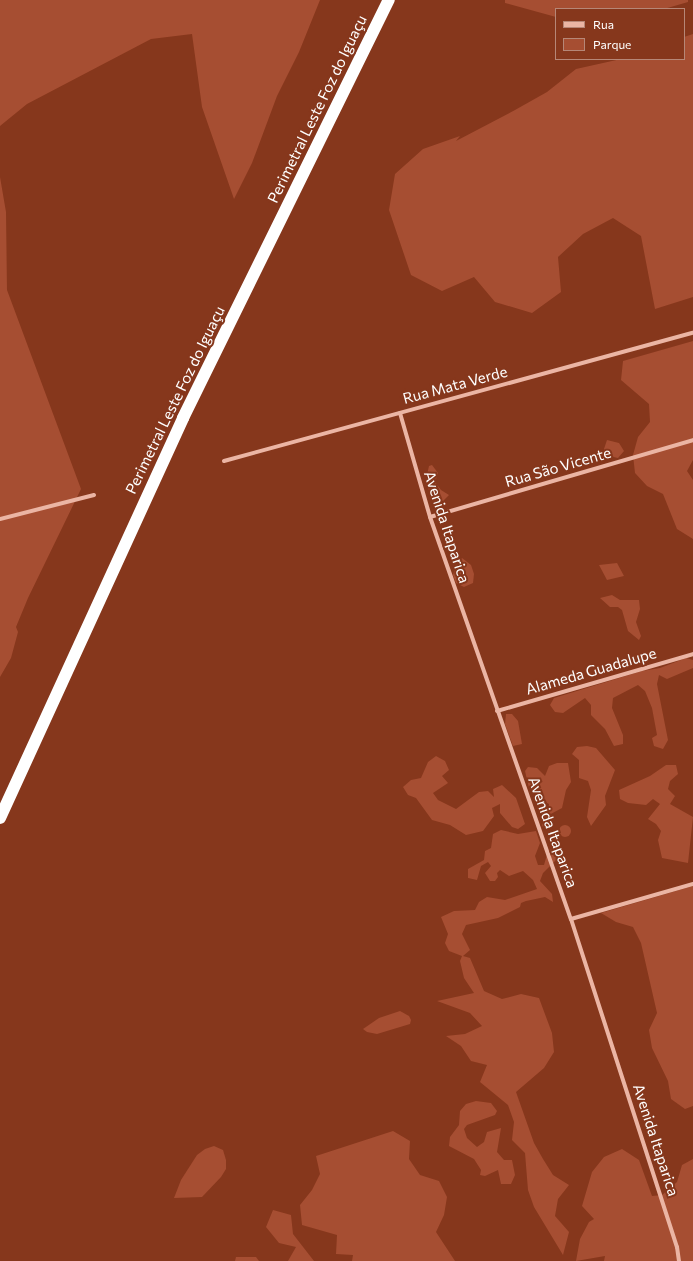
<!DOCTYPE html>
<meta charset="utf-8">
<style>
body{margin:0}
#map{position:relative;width:693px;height:1261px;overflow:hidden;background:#86371c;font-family:Commissioner,sans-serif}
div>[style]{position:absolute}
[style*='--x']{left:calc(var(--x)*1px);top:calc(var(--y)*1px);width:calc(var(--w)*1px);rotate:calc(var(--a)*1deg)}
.green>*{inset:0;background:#a64e32}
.round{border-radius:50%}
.street>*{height:4px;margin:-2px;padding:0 2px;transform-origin:2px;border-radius:2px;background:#ebb5a4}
.highway>*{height:12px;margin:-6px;padding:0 6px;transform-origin:6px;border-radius:6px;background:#fff}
span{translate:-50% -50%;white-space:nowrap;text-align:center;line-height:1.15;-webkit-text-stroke:4px #86371c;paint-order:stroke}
.street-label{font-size:15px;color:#fff}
.legend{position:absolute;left:555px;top:8px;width:130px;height:52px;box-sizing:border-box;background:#86371c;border:1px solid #b68777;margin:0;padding:5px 7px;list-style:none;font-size:12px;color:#fff}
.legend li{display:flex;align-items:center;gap:8px;height:20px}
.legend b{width:20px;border:1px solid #b68777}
</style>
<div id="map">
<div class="green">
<div style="clip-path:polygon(0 0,320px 0,299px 52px,277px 96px,252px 163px,234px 199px,202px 107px,192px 34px,151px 39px,27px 104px,0 126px)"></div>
<div style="clip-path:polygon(505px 0,688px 0,688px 2px,664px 9px,556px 9px,556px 17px,505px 3px)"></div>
<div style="clip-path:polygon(693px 34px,693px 297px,655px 309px,641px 236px,613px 218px,583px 234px,558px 257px,561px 292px,532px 313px,495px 302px,474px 277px,442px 291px,411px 275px,389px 210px,395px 174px,423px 149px,460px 136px,456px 141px,515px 110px,547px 92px,576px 69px,621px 59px,684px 59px,684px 37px)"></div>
<div style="clip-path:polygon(0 177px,6px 212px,7px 290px,81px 489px,28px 598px,16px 627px,18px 632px,11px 658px,0 677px)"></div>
<div style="clip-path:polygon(693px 341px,693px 460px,687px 471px,693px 480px,693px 539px,677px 529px,663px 494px,647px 486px,635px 473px,633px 455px,638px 437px,650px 422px,649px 404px,621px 380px,623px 361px)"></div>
<div style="clip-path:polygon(607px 440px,619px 443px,624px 451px,618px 458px,609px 456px,604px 449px)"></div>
<div style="clip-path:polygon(432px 465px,438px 473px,435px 482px,441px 490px,449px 495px,443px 501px,435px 499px,425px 484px,429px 466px)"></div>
<div style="clip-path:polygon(462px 558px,471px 565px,474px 574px,473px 583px,464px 587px,456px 583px,453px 575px,456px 565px)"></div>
<div style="clip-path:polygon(617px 563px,624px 576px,607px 580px,599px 565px)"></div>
<div style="clip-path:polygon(612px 595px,620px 600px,639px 600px,640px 609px,636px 622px,641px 636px,639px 640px,628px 631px,622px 610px,618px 607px,610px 607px,600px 598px)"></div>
<div style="clip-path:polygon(686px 658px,693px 660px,693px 668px,667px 679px,659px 675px,657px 684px,668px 740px,663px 749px,654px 746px,652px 738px,657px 735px,652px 708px,645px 691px,638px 685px,613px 698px,612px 708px,623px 735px,623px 744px,614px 746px,605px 729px,591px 715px,591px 705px,585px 698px,563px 713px,555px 712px,550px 705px,554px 698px,642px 671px,660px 668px)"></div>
<div style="clip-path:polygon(506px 714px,512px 714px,518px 721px,522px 744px,513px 746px,505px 724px)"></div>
<div style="clip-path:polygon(587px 746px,596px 748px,615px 770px,605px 796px,606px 805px,591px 826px,587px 817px,591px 790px,588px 781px,579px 778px,579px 760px,572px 754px,577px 747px)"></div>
<div style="clip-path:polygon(436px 756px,445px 761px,449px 770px,442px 776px,448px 783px,433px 793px,438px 800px,456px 809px,479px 792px,488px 791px,494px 797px,493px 789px,502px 785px,516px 798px,525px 824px,518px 829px,512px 827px,500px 813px,500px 804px,492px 808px,494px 816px,483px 831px,466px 835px,450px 825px,432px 820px,416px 798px,408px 795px,403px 787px,411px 780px,421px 778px,428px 762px)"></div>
<div style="clip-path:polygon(557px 763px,568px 763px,571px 782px,566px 790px,562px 808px,547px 816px,552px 821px,547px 829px,542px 826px,542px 819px,548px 813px,549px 804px,541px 800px,538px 791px,533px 792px,529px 788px,525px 771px,528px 767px,537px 768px,545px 776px,549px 766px)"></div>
<div style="clip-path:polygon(666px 765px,676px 765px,678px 774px,670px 781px,668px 789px,675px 796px,670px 804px,693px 817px,688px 863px,662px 858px,658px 840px,661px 831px,656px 824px,648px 819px,660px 804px,653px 799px,646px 805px,628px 803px,620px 799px,619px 790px,650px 776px)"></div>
<div class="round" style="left:559px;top:825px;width:12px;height:12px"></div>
<div style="clip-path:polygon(501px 830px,518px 834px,536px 831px,540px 843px,535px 856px,538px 865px,544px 865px,548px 851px,555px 847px,556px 860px,543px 873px,540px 881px,552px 894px,553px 902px,545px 897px,526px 901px,521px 903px,520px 907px,498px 918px,466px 925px,462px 934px,470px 950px,463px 956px,470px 958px,484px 991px,502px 999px,521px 994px,539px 998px,552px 1033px,554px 1052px,544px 1068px,516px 1092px,534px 1143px,543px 1159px,553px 1175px,569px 1185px,558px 1199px,555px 1216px,569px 1232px,563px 1255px,534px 1207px,528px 1190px,525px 1153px,512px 1140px,514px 1122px,508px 1105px,480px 1082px,487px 1065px,471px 1061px,461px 1046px,446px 1036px,465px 1034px,482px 1026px,470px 1013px,437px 1001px,474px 993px,464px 978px,460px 961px,462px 956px,449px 951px,445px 943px,448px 934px,441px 917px,454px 911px,475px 910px,479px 902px,487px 897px,505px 900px,537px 889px,533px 880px,523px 871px,509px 876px,500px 870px,497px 873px,498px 877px,495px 881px,490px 881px,485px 873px,491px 866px,488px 862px,481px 866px,477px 880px,468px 878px,468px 869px,484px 860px,485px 851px,491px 848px,493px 834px)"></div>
<div style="clip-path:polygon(693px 886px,693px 1106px,685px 1109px,671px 1099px,668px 1081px,652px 1048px,649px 1030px,657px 1013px,641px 943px,633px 927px,616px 922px,601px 913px)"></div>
<div style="clip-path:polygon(400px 1011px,409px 1016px,411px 1020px,410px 1024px,377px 1034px,367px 1032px,363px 1029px,379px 1018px)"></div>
<div style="clip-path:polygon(476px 1101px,491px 1103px,497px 1111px,495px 1115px,467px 1125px,464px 1129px,467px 1138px,477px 1147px,484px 1142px,487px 1132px,501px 1128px,497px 1152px,504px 1160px,512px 1160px,515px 1175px,511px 1184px,501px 1184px,498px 1170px,485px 1176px,480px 1175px,481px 1170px,474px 1159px,449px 1146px,450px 1137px,459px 1125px,460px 1111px,466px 1104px)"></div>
<div style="clip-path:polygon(393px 1131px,410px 1141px,409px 1159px,420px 1175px,439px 1181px,447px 1197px,444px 1215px,436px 1232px,455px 1261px,352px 1261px,353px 1255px,336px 1254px,337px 1235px,302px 1225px,300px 1205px,312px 1190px,320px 1174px,316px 1156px)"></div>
<div style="clip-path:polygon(214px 1146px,223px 1150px,226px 1160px,226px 1169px,221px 1177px,202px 1197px,174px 1198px,181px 1180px,197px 1155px,205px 1149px)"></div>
<div style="clip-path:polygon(622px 1149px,639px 1160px,652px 1196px,662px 1195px,677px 1182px,682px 1165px,693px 1159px,693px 1261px,604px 1261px,605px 1256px,576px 1261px,580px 1239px,589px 1222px,594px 1219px,582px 1206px,592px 1172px,604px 1157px)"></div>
<div style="clip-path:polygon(273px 1210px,291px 1215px,293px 1234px,314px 1261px,288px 1261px,296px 1247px,279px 1243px,266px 1227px)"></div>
<div style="clip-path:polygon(236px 1257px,256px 1257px,259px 1261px,235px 1261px)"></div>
</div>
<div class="street">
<div style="--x:400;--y:413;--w:108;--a:73.9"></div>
<div style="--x:430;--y:517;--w:426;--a:70.7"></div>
<div style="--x:571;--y:919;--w:345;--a:72.1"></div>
<div style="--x:677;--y:1247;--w:14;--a:82"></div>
<div style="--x:224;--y:461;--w:486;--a:-15.3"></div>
<div style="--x:430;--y:517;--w:274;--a:-16.3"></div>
<div style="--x:0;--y:519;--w:97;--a:-14.3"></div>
<div style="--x:497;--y:711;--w:204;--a:-16.2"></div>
<div style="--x:571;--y:919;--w:127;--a:-16"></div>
</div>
<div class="highway">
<div style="--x:0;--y:818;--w:440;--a:-65.4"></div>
<div style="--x:183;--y:418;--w:466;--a:-63.8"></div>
</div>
<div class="street-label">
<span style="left:317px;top:109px;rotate:-64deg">Perimetral Leste Foz do Iguaçu</span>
<span style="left:455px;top:385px;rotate:-15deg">Rua Mata Verde</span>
<span style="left:175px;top:400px;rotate:-64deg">Perimetral Leste Foz do Iguaçu</span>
<span style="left:558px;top:467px;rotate:-16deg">Rua São Vicente</span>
<span style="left:447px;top:527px;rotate:72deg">Avenida Itaparica</span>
<span style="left:591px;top:671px;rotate:-16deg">Alameda Guadalupe</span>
<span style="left:553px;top:832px;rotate:70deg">Avenida Itaparica</span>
<span style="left:656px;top:1140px;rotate:72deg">Avenida Itaparica</span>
</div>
<ul class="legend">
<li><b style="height:5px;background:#ebb5a4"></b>Rua</li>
<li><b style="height:11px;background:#a64e32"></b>Parque</li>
</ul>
</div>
